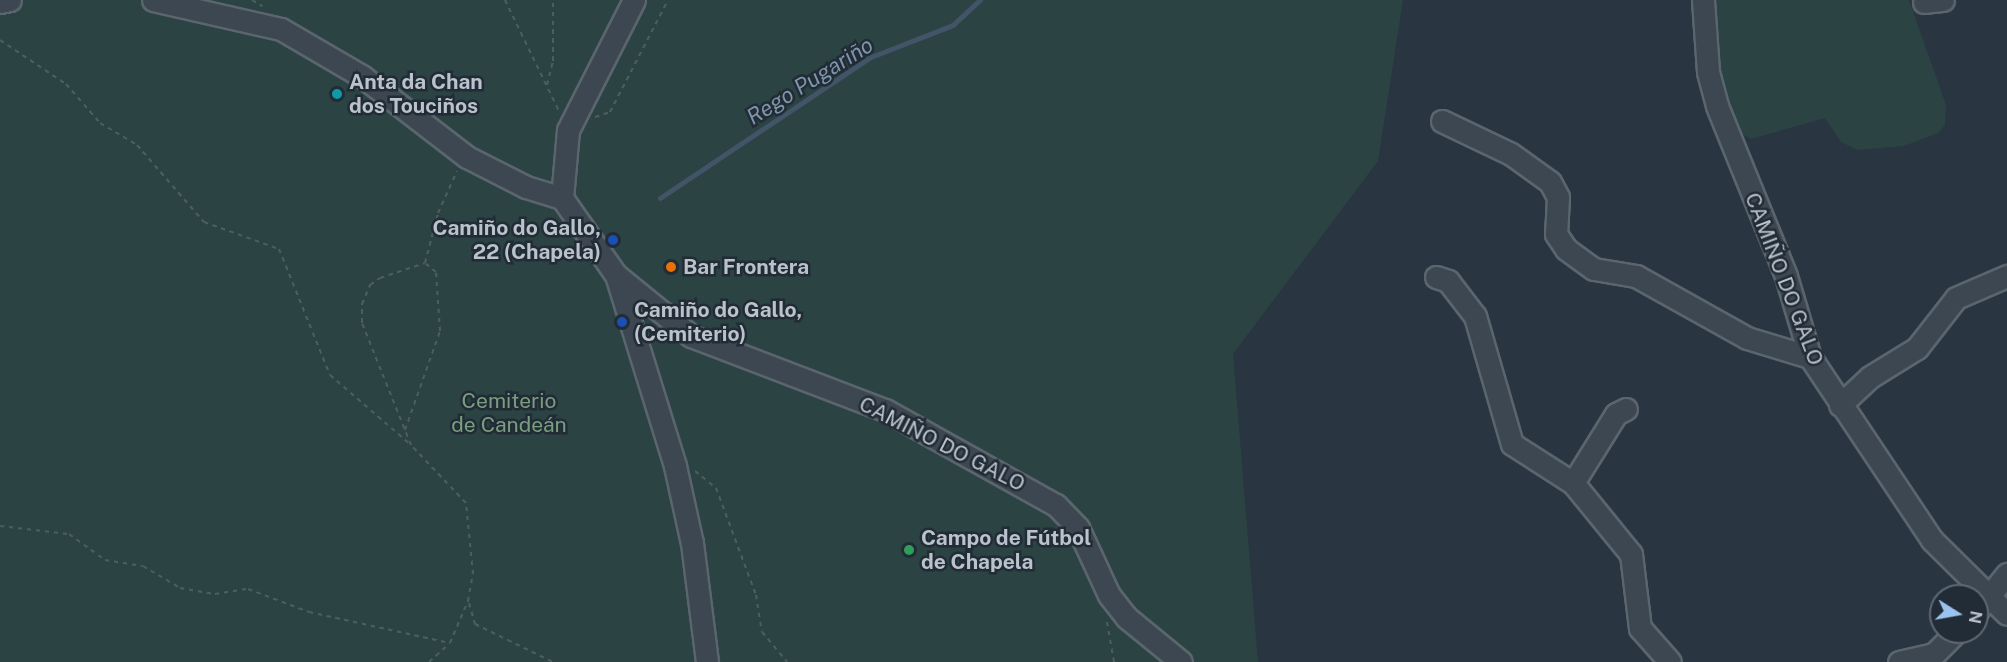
<!DOCTYPE html>
<meta charset="utf-8">
<style>
body{margin:0}
#map{position:relative;width:2007px;height:662px;overflow:hidden;background:#293541;font-family:"Public Sans",sans-serif}
div>[style]{position:absolute}
[style*='--x']{left:calc(var(--x)*1px);top:calc(var(--y)*1px);width:calc(var(--w)*1px);rotate:calc(var(--a)*1deg)}
.green>*{inset:0;background:#2c4343}
.stream>*{height:4.5px;margin:-2.25px;padding:0 2.25px;transform-origin:2.25px;border-radius:2.25px;background:#415468}
.path>*{height:2px;margin-top:-1px;transform-origin:0;background:repeating-linear-gradient(90deg,#4c5f60 0 4.5px,transparent 0 9px)}
.roads{filter:drop-shadow(2px 0 #5b656e) drop-shadow(-2px 0 #5b656e) drop-shadow(0 2px #5b656e) drop-shadow(0 -2px #5b656e)}
.minor>*{height:21px;margin:-10.5px;padding:0 10.5px;transform-origin:10.5px;border-radius:10.5px;background:#3d4751}
.dots>*{width:16px;height:16px;translate:-50% -50%;box-sizing:border-box;border:3px solid #222c36;border-radius:50%}
span{translate:-50% -50%;white-space:nowrap;text-align:center;line-height:1.15;-webkit-text-stroke:5px #222c36;paint-order:stroke}
.poi-label{font-size:21px;color:#bac2cb;font-weight:700}
.left{translate:0 -50%;text-align:left}
.right{translate:-100% -50%;text-align:right}
.street-label{font-size:21px;color:#bac2cb}
.park-label{font-size:21px;color:#7b9e80}
.water-label{font-size:22px;color:#7e95aa;font-style:italic}
.north{position:absolute;left:1929px;top:584px;width:60px;height:60px;box-sizing:border-box;background:#222c36;border:2px solid #5f6872;border-radius:50%;rotate:101deg;font-size:16px;font-weight:700;line-height:24px;text-align:center;color:#bac2cb}
.north::after{content:'';display:block;margin:auto;width:21px;height:27px;background:#9bc3ef;clip-path:polygon(50% 0,100% 100%,50% 72%,0 100%)}
</style>
<div id="map">
<div class="green">
<div style="clip-path:polygon(0 0,1403px 0,1378px 161px,1233px 354px,1258px 662px,0 662px)"></div>
<div style="clip-path:polygon(1712px 0,1909px 0,1946px 105px,1945px 125px,1938px 133px,1904px 146px,1857px 150px,1841px 142px,1825px 118px,1751px 139px,1739px 132px,1723px 93px)"></div>
</div>
<div class="stream">
<div style="--x:660;--y:198;--w:254;--a:-33.8"></div>
<div style="--x:871;--y:57;--w:88;--a:-21.3"></div>
<div style="--x:953;--y:25;--w:37;--a:-43"></div>
</div>
<div class="path">
<div style="--x:252;--y:0;--w:12;--a:31"></div>
<div style="--x:505;--y:0;--w:123;--a:64.1"></div>
<div style="--x:0;--y:40;--w:79;--a:33.7"></div>
<div style="--x:66;--y:84;--w:52;--a:48.9"></div>
<div style="--x:100;--y:123;--w:43;--a:30.7"></div>
<div style="--x:137;--y:145;--w:102;--a:49"></div>
<div style="--x:204;--y:222;--w:80;--a:19.8"></div>
<div style="--x:279;--y:249;--w:136;--a:68"></div>
<div style="--x:330;--y:375;--w:107;--a:40.8"></div>
<div style="--x:547;--y:85;--w:25;--a:-76"></div>
<div style="--x:553;--y:61;--w:61;--a:-90"></div>
<div style="--x:595;--y:117;--w:16;--a:-18"></div>
<div style="--x:610;--y:112;--w:126;--a:-62.6"></div>
<div style="--x:405;--y:430;--w:105;--a:-70.5"></div>
<div style="--x:440;--y:331;--w:59;--a:-93.9"></div>
<div style="--x:436;--y:272;--w:13;--a:-141"></div>
<div style="--x:695;--y:471;--w:27;--a:39"></div>
<div style="--x:716;--y:488;--w:114;--a:69.5"></div>
<div style="--x:756;--y:595;--w:37;--a:81"></div>
<div style="--x:762;--y:632;--w:39;--a:50"></div>
<div style="--x:0;--y:526;--w:69;--a:6.6"></div>
<div style="--x:69;--y:534;--w:44;--a:35.8"></div>
<div style="--x:105;--y:560;--w:38;--a:9"></div>
<div style="--x:143;--y:566;--w:43;--a:30.7"></div>
<div style="--x:180;--y:588;--w:36;--a:10"></div>
<div style="--x:215;--y:594;--w:33;--a:-9"></div>
<div style="--x:248;--y:589;--w:65;--a:20.7"></div>
<div style="--x:309;--y:612;--w:144;--a:12.4"></div>
<div style="--x:469;--y:603;--w:22;--a:74"></div>
<div style="--x:475;--y:624;--w:87;--a:26"></div>
<div style="--x:1107;--y:622;--w:41;--a:80.1"></div>
<div style="--x:429;--y:662;--w:28;--a:-42"></div>
<div style="--x:450;--y:643;--w:46;--a:-66.8"></div>
<div style="--x:468;--y:601;--w:27;--a:-80"></div>
<div style="--x:473;--y:574;--w:71;--a:-95.6"></div>
<div style="--x:466;--y:503;--w:80;--a:-133.5"></div>
<div style="--x:411;--y:445;--w:131;--a:-111.9"></div>
<div style="--x:362;--y:323;--w:19;--a:-90"></div>
<div style="--x:362;--y:304;--w:21;--a:-67"></div>
<div style="--x:370;--y:285;--w:12;--a:-35"></div>
<div style="--x:380;--y:278;--w:47;--a:-18.4"></div>
<div style="--x:425;--y:263;--w:52;--a:-75.4"></div>
<div style="--x:438;--y:213;--w:46;--a:-65.7"></div>
</div>
<div class="roads">
<div class="minor">
<div style="--x:153;--y:0;--w:131;--a:12.8"></div>
<div style="--x:281;--y:29;--w:95;--a:30.3"></div>
<div style="--x:363;--y:77;--w:131;--a:37.6"></div>
<div style="--x:467;--y:157;--w:66;--a:27"></div>
<div style="--x:526;--y:187;--w:38;--a:17"></div>
<div style="--x:634;--y:0;--w:146;--a:116.9"></div>
<div style="--x:568;--y:130;--w:68;--a:95"></div>
<div style="--x:562;--y:198;--w:94;--a:55"></div>
<div style="--x:616;--y:275;--w:200;--a:72.8"></div>
<div style="--x:675;--y:466;--w:79;--a:77.6"></div>
<div style="--x:692;--y:543;--w:120;--a:82.8"></div>
<div style="--x:1703;--y:0;--w:72;--a:86"></div>
<div style="--x:1708;--y:72;--w:35;--a:75"></div>
<div style="--x:1717;--y:106;--w:183;--a:67.9"></div>
<div style="--x:1786;--y:276;--w:84;--a:73.5"></div>
<div style="--x:1810;--y:357;--w:220;--a:56.3"></div>
<div style="--x:1932;--y:540;--w:105;--a:44.6"></div>
<div style="--x:0;--y:2;--w:10;--a:-11"></div>
<div style="--x:1924;--y:2;--w:19;--a:-6"></div>
<div style="--x:1442;--y:121;--w:76;--a:25.6"></div>
<div style="--x:1511;--y:154;--w:48;--a:35.7"></div>
<div style="--x:1550;--y:182;--w:17;--a:62"></div>
<div style="--x:1558;--y:197;--w:37;--a:93"></div>
<div style="--x:1556;--y:234;--w:18;--a:56"></div>
<div style="--x:1566;--y:249;--w:34;--a:36"></div>
<div style="--x:1594;--y:269;--w:43;--a:9.5"></div>
<div style="--x:1636;--y:276;--w:127;--a:29.2"></div>
<div style="--x:1747;--y:338;--w:66;--a:16.8"></div>
<div style="--x:616;--y:275;--w:97;--a:39.1"></div>
<div style="--x:691;--y:336;--w:208;--a:20.9"></div>
<div style="--x:885;--y:410;--w:196;--a:29.1"></div>
<div style="--x:1056;--y:505;--w:32;--a:46"></div>
<div style="--x:1078;--y:528;--w:74;--a:65.2"></div>
<div style="--x:1109;--y:595;--w:28;--a:52"></div>
<div style="--x:1126;--y:617;--w:71;--a:39.3"></div>
<div style="--x:1436;--y:277;--w:13;--a:18"></div>
<div style="--x:1448;--y:281;--w:44;--a:52.4"></div>
<div style="--x:1475;--y:316;--w:133;--a:73.9"></div>
<div style="--x:1512;--y:444;--w:72;--a:32.6"></div>
<div style="--x:1573;--y:483;--w:92;--a:50.8"></div>
<div style="--x:1631;--y:554;--w:75;--a:83.1"></div>
<div style="--x:1640;--y:628;--w:45;--a:48.6"></div>
<div style="--x:1840;--y:405;--w:41;--a:-43"></div>
<div style="--x:1870;--y:377;--w:55;--a:-31.7"></div>
<div style="--x:1917;--y:348;--w:63;--a:-52"></div>
<div style="--x:1956;--y:298;--w:56;--a:-23.3"></div>
<div style="--x:1573;--y:483;--w:81;--a:-58.1"></div>
<div style="--x:1616;--y:414;--w:11;--a:-27"></div>
<div style="--x:1977;--y:611;--w:48;--a:-51"></div>
<div style="--x:1899;--y:662;--w:36;--a:-13"></div>
<div style="--x:1934;--y:654;--w:31;--a:-45"></div>
</div>
</div>
<div class="dots">
<div style="left:337px;top:94px;background:#0f9aa8"></div>
<div style="left:613px;top:240px;background:#1a4fb4"></div>
<div style="left:671px;top:267px;background:#e8710a"></div>
<div style="left:622px;top:322px;background:#1a4fb4"></div>
<div style="left:909px;top:550px;background:#2e9e5b"></div>
</div>
<div class="poi-label">
<span class="left" style="left:349px;top:94px">Anta da Chan<br>dos Touciños</span>
<span class="right" style="left:601px;top:240px">Camiño do Gallo,<br>22 (Chapela)</span>
<span class="left" style="left:683px;top:267px">Bar Frontera</span>
<span class="left" style="left:634px;top:322px">Camiño do Gallo,<br>(Cemiterio)</span>
<span class="left" style="left:921px;top:550px">Campo de Fútbol<br>de Chapela</span>
</div>
<div class="street-label">
<span style="left:1784px;top:279px;rotate:69deg">CAMIÑO DO GALO</span>
<span style="left:942px;top:444px;rotate:27deg">CAMIÑO DO GALO</span>
</div>
<div class="park-label">
<span style="left:509px;top:413px">Cemiterio<br>de Candeán</span>
</div>
<div class="water-label">
<span style="left:810px;top:81px;rotate:-32deg">Rego Pugariño</span>
</div>
<div class="north">N</div>
</div>
